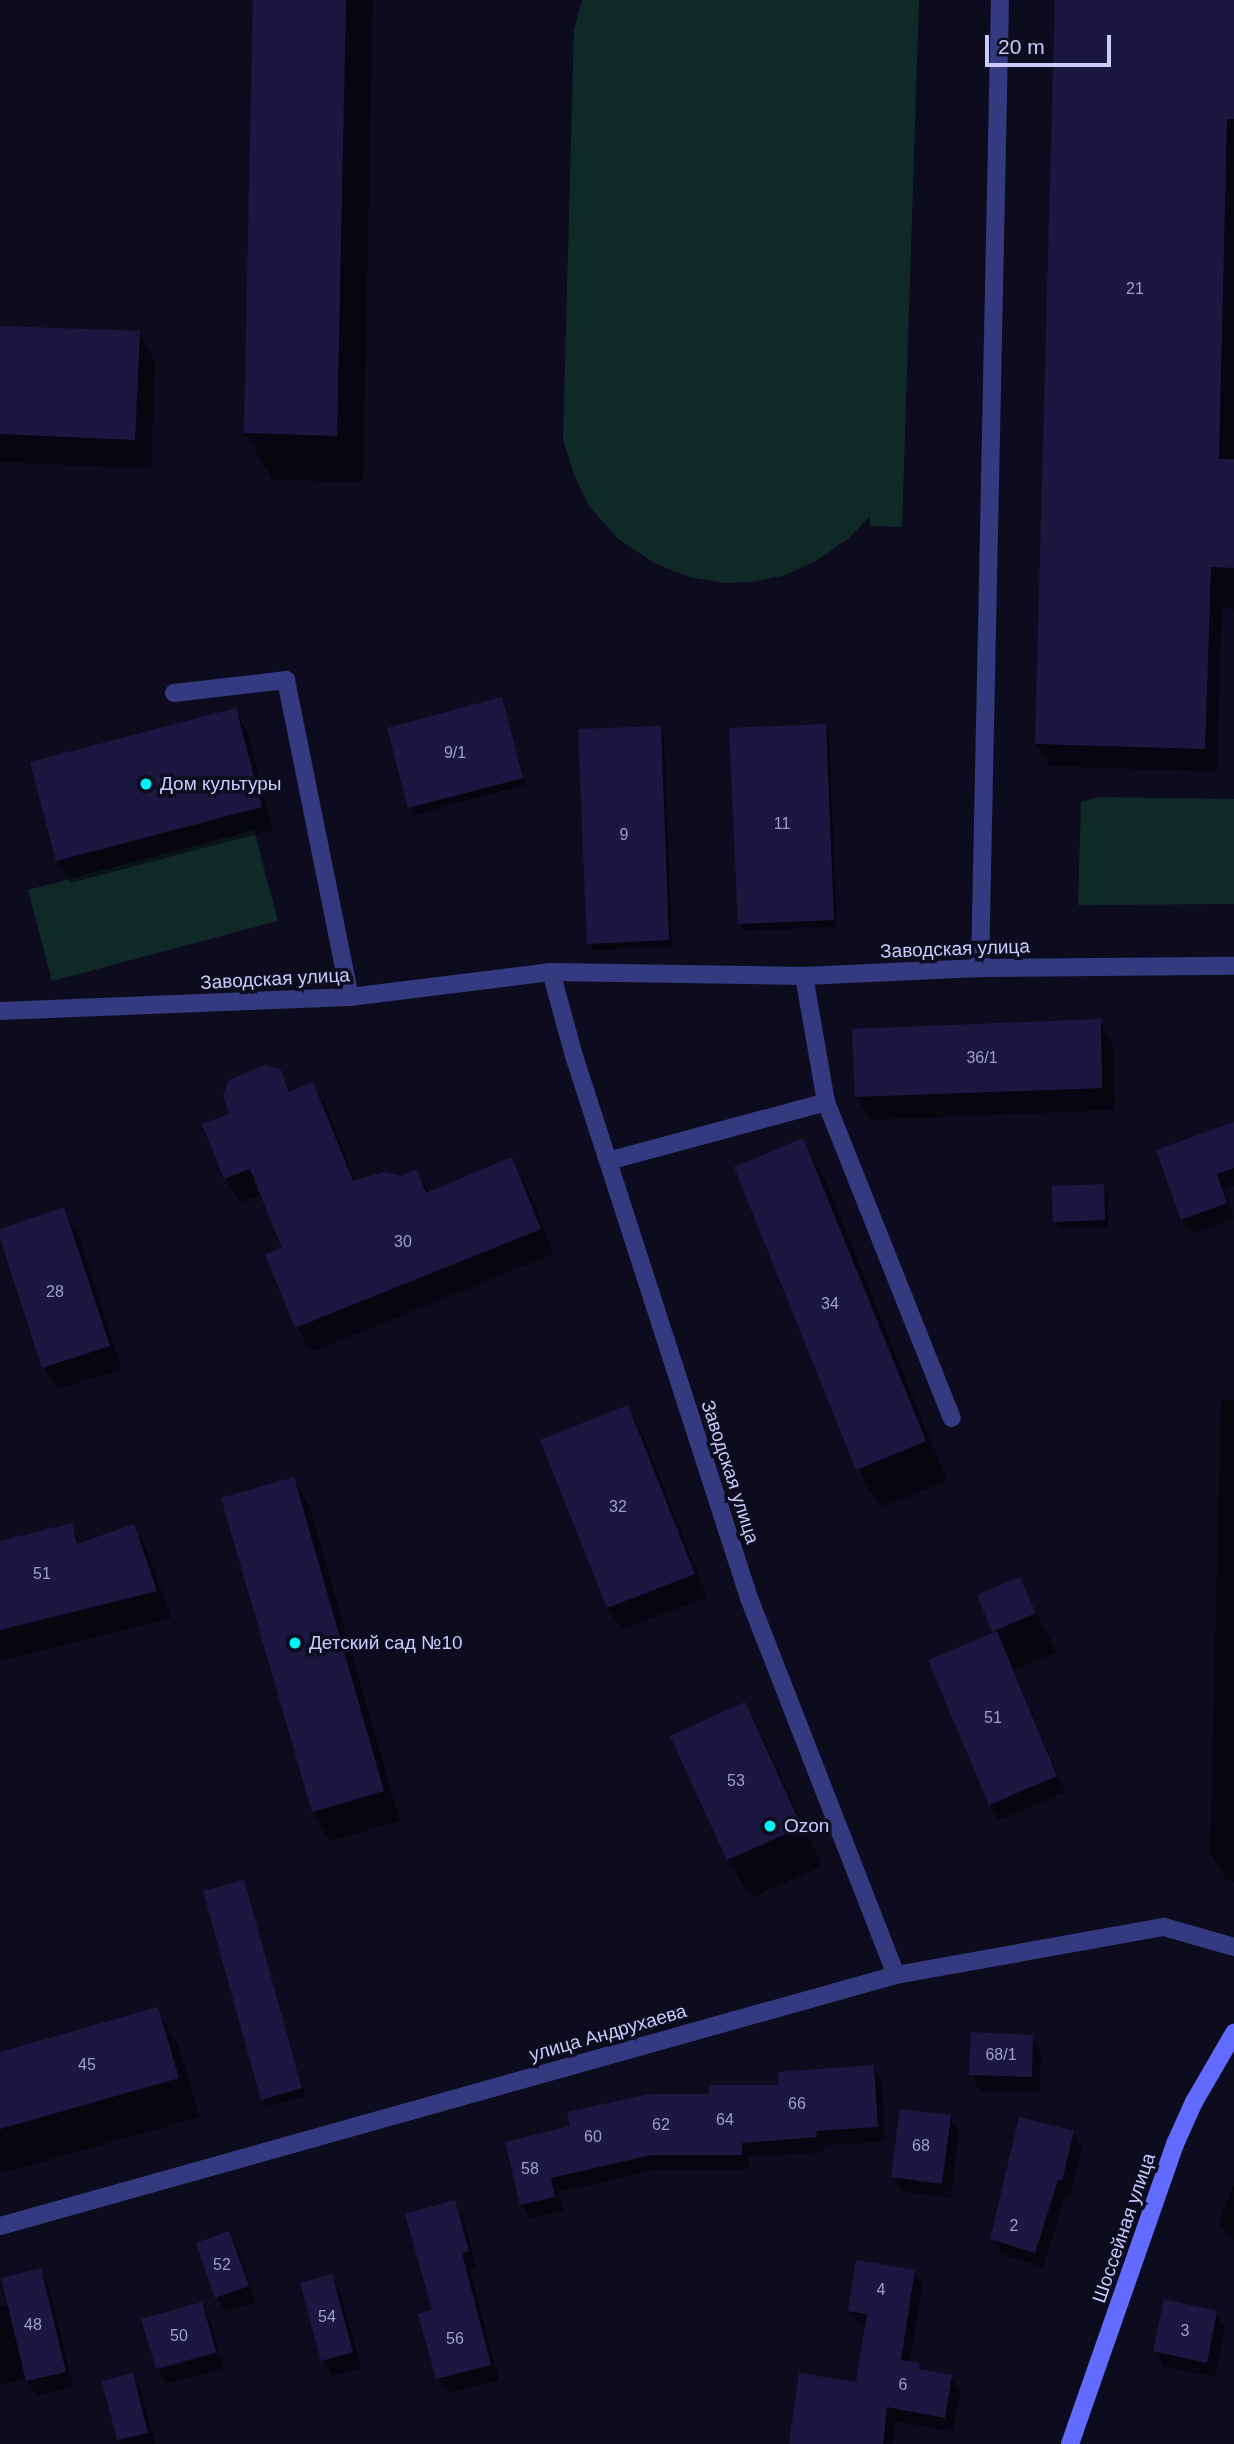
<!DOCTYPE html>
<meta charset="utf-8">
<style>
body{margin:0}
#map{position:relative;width:1234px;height:2444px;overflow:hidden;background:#0d0c1f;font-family:Arial,sans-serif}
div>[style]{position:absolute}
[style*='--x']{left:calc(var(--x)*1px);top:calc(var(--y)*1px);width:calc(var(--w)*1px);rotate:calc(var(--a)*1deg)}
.green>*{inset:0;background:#0f2926}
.shadow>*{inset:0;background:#0007}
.building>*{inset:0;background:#1c1740}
.service>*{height:18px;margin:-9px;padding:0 9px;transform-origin:9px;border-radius:9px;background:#35397f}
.minor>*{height:18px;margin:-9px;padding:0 9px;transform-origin:9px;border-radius:9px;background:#35397f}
.secondary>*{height:18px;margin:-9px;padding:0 9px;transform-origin:9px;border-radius:9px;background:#616bff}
.dots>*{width:19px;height:19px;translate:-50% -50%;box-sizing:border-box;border:4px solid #0d0c1f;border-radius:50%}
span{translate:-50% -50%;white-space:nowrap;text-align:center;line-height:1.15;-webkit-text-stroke:7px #0d0c1f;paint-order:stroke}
.number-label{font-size:16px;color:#9f9dcf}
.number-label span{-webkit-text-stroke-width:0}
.poi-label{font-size:19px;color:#cbcaff}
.left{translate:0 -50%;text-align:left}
.street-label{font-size:19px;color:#cbcaff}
.scale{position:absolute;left:985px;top:35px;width:126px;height:32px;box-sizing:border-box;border:4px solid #cbcaff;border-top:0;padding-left:9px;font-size:21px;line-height:24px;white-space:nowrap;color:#cbcaff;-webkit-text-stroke:5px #0d0c1f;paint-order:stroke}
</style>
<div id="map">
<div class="green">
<div style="clip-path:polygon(582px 0,919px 0,902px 527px,870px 526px,870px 516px,849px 538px,816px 561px,783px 576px,752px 582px,724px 583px,689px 577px,654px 563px,617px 538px,589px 506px,574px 475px,563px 439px,574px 29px)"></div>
<div style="clip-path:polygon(1098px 797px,1234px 799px,1234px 904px,1078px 905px,1081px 802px)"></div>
<div style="clip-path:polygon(254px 830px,278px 921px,52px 981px,28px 890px)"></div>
</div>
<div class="shadow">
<div style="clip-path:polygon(255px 0,373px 0,363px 482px,272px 480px,245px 433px)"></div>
<div style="clip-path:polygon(1057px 0,1234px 0,1234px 609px,1222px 608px,1217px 772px,1049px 766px,1036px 744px)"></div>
<div style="clip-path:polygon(0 327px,139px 333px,155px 362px,151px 469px,0 462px)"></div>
<div style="clip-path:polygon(501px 699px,526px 785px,414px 815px,389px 729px)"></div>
<div style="clip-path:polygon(235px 710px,248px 733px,273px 830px,70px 883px,57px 860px)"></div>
<div style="clip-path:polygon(825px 726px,829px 733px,837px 927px,744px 931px,739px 923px)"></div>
<div style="clip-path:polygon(660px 728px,664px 736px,672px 947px,593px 950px,589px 943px)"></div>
<div style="clip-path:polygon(1100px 1021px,1113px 1044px,1115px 1110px,870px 1120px,857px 1097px)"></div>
<div style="clip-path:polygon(280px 1071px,292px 1092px,312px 1084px,327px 1109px,356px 1182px,401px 1177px,416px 1171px,429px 1193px,512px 1160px,526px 1184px,554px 1254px,311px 1352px,297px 1327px,268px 1255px,284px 1249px,262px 1194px,240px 1203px,226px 1179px,204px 1125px,232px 1115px)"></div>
<div style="clip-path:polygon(1234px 1124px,1234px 1186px,1224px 1190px,1234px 1219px,1191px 1234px,1182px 1219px)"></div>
<div style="clip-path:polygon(803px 1141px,825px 1179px,947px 1481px,880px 1508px,858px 1469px)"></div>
<div style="clip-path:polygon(1103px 1186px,1108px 1193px,1108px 1227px,1059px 1228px,1055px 1221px)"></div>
<div style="clip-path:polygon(64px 1209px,77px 1232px,122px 1369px,57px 1390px,44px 1367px,0 1231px)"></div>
<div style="clip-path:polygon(1221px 1399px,1234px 1400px,1234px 1881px,1227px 1881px,1210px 1852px)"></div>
<div style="clip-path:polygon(628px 1407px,641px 1430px,707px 1597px,622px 1630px,608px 1608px,542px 1441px)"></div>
<div style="clip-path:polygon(293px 1479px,310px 1508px,400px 1821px,330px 1841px,313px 1812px,223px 1499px)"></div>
<div style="clip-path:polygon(71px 1525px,81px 1544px,133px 1526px,149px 1554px,171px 1618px,0 1661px,0 1543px)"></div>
<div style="clip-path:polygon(1019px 1579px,1057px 1652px,1014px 1670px,1065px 1792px,999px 1820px,990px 1804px,994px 1631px)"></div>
<div style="clip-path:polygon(744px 1704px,766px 1743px,822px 1866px,751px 1898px,728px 1860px,673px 1737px)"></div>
<div style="clip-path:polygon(243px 1882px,305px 2096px,267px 2107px,263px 2099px)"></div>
<div style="clip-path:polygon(157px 2009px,179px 2047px,200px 2117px,0 2174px,0 2054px)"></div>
<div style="clip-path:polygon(1032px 2037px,1041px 2052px,1040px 2092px,980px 2091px,971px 2075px)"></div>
<div style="clip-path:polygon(873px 2067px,882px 2082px,885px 2142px,824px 2145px,824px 2152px,749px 2157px,749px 2169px,660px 2169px,558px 2192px,563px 2211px,530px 2219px,522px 2205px,507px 2143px,711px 2096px,781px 2086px)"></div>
<div style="clip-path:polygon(950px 2117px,959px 2132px,951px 2198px,902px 2192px,893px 2176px)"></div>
<div style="clip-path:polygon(1073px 2133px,1082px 2148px,1070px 2196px,1066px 2195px,1043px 2267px,1001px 2254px,992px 2238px)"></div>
<div style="clip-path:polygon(1233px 2185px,1234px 2185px,1234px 2241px,1228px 2238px,1219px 2223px)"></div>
<div style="clip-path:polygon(454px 2202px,463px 2218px,476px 2266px,469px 2268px,499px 2380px,447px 2394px,438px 2379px,421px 2315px,434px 2312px)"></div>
<div style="clip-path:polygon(229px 2234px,238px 2249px,256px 2302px,226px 2312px,217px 2297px)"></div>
<div style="clip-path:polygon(40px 2271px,49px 2286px,73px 2387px,36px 2396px,26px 2378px,0 2385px,0 2307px,9px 2305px)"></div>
<div style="clip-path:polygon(914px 2271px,922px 2286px,910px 2363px,919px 2365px,923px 2372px,951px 2377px,960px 2392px,953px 2432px,895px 2421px,893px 2444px,790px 2444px,857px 2384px,867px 2327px,859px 2325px,850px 2311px)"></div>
<div style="clip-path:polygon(332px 2276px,340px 2292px,361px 2368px,332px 2376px,323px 2360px)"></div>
<div style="clip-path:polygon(201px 2304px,210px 2319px,218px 2350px,158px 2366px,158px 2370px,219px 2353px,223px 2368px,166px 2384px,157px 2368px,144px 2320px)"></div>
<div style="clip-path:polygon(1216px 2313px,1225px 2328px,1215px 2377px,1164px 2367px,1155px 2351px)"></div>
<div style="clip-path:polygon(132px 2375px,141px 2390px,155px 2444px,121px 2444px,119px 2440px)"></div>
</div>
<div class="building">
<div style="clip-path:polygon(253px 0,346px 0,337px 436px,244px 433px)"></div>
<div style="clip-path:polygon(1055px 0,1234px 0,1234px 119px,1227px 119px,1219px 459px,1234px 459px,1234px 568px,1211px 567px,1205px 749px,1035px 744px)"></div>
<div style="clip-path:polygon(0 326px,140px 331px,135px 440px,0 434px)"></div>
<div style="clip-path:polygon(502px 697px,523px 778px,408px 808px,387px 728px)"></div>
<div style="clip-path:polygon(236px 708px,262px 807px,56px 861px,30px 762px)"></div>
<div style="clip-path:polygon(826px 724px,834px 920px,738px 924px,729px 728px)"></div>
<div style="clip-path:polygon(661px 726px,669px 940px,587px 944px,578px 729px)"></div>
<div style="clip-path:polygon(1101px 1019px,1102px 1088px,855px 1097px,852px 1029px)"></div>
<div style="clip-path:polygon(265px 1065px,281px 1070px,289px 1092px,313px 1082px,353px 1181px,384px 1172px,401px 1176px,417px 1169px,426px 1193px,512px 1157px,541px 1229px,295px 1328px,265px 1254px,282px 1248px,250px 1169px,224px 1179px,202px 1124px,229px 1114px,223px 1095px,229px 1080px)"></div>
<div style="clip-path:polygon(1234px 1122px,1234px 1168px,1217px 1174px,1227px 1203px,1181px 1220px,1156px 1150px)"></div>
<div style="clip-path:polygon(803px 1138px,926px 1441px,856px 1470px,734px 1167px)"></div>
<div style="clip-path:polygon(1104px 1184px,1105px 1220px,1053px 1222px,1052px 1186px)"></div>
<div style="clip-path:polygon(64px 1207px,110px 1346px,42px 1368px,0 1238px,0 1229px)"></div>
<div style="clip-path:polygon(628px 1405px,695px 1574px,607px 1608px,540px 1440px)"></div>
<div style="clip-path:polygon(294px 1477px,384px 1791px,312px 1812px,221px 1498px)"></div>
<div style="clip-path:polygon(72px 1523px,77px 1544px,134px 1524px,157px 1591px,0 1630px,0 1541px)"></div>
<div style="clip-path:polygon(1020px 1577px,1036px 1613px,992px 1632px,977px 1595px)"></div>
<div style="clip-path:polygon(997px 1631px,1057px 1776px,989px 1805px,928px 1660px)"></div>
<div style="clip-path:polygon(745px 1702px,802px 1827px,727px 1860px,670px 1736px)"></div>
<div style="clip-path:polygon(244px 1880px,302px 2088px,261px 2100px,203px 1891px)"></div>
<div style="clip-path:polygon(158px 2007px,179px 2078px,0 2129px,0 2052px)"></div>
<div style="clip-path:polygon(971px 2032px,1033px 2035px,1032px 2077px,969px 2075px)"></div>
<div style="clip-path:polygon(874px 2065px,878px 2127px,816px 2131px,817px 2137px,742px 2143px,742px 2155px,651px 2155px,551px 2178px,555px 2197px,520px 2205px,505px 2142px,570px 2126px,567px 2112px,650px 2094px,709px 2094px,709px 2085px,779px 2085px,778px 2072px)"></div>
<div style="clip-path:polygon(900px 2109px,951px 2115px,942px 2184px,891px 2177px)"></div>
<div style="clip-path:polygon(1019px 2117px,1074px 2131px,1062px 2181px,1058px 2180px,1035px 2253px,990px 2239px)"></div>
<div style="clip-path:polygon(455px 2200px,469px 2251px,462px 2253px,491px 2365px,436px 2379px,418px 2314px,432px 2310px,405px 2214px)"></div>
<div style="clip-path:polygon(229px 2231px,249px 2286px,215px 2298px,196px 2243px)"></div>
<div style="clip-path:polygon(856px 2260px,915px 2270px,901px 2360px,920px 2363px,919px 2369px,952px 2375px,945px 2418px,887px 2407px,883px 2444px,789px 2444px,799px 2373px,856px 2382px,867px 2314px,848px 2311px)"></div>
<div style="clip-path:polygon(41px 2268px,66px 2372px,26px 2381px,1px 2278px)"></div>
<div style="clip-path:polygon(332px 2274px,353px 2352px,321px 2361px,300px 2283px)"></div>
<div style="clip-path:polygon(1164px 2299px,1217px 2311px,1207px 2363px,1153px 2351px)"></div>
<div style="clip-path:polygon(202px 2302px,216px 2352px,156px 2369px,141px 2319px)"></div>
<div style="clip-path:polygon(133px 2373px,148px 2433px,117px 2440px,102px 2381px)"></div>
</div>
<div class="service">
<div style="--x:174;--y:693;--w:113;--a:-6.6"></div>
<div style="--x:286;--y:680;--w:323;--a:78.6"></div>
<div style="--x:980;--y:968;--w:968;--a:-88.82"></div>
<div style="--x:804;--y:976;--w:128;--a:80.1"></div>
<div style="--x:826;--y:1102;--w:340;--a:68.3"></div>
<div style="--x:608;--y:1161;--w:226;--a:-15.1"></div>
</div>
<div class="minor">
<div style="--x:0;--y:1011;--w:350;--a:-2.3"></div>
<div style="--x:350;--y:997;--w:203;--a:-7.1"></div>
<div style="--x:896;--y:1975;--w:405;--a:-111.3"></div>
<div style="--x:749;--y:1598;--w:570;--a:-107.89"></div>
<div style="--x:574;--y:1056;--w:87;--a:-105.3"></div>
<div style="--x:551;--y:972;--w:253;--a:0.9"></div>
<div style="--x:804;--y:976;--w:176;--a:-2.6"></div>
<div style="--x:980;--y:968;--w:254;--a:-0.5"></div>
<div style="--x:0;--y:2226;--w:930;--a:-15.65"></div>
<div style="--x:896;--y:1975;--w:272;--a:-10.2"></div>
<div style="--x:1164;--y:1927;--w:73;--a:15.9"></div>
</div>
<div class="secondary">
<div style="--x:1070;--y:2444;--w:318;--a:-70.7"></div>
<div style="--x:1175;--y:2144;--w:46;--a:-65.7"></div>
<div style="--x:1194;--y:2102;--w:80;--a:-59.9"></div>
</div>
<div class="dots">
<div style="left:146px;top:784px;background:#00f2f5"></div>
<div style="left:295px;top:1643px;background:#00f2f5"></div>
<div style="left:770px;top:1826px;background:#00f2f5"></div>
</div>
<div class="number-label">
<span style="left:1135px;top:289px">21</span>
<span style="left:455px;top:753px">9/1</span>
<span style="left:782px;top:824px">11</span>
<span style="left:624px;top:835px">9</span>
<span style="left:982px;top:1058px">36/1</span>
<span style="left:403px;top:1242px">30</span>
<span style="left:55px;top:1292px">28</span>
<span style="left:830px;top:1304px">34</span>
<span style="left:618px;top:1507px">32</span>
<span style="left:42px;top:1574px">51</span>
<span style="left:993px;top:1718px">51</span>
<span style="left:736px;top:1781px">53</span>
<span style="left:1001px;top:2055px">68/1</span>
<span style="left:87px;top:2065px">45</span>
<span style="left:797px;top:2104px">66</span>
<span style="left:725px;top:2120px">64</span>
<span style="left:661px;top:2125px">62</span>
<span style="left:593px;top:2137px">60</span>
<span style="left:921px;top:2146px">68</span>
<span style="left:530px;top:2169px">58</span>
<span style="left:1014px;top:2226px">2</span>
<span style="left:222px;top:2265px">52</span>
<span style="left:881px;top:2290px">4</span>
<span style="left:327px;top:2317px">54</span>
<span style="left:33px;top:2325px">48</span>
<span style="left:1185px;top:2331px">3</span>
<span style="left:179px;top:2336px">50</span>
<span style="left:455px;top:2339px">56</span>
<span style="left:903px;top:2385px">6</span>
</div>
<div class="poi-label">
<span class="left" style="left:160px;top:784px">Дом культуры</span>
<span class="left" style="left:309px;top:1643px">Детский сад №10</span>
<span class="left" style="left:784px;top:1826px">Ozon</span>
</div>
<div class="street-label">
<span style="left:955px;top:949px;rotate:-2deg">Заводская улица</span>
<span style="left:275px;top:979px;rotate:-3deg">Заводская улица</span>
<span style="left:730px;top:1472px;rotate:72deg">Заводская улица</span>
<span style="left:608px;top:2033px;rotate:-16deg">улица Андрухаева</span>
<span style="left:1124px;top:2228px;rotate:-71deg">Шоссейная улица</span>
</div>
<div class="scale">20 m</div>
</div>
